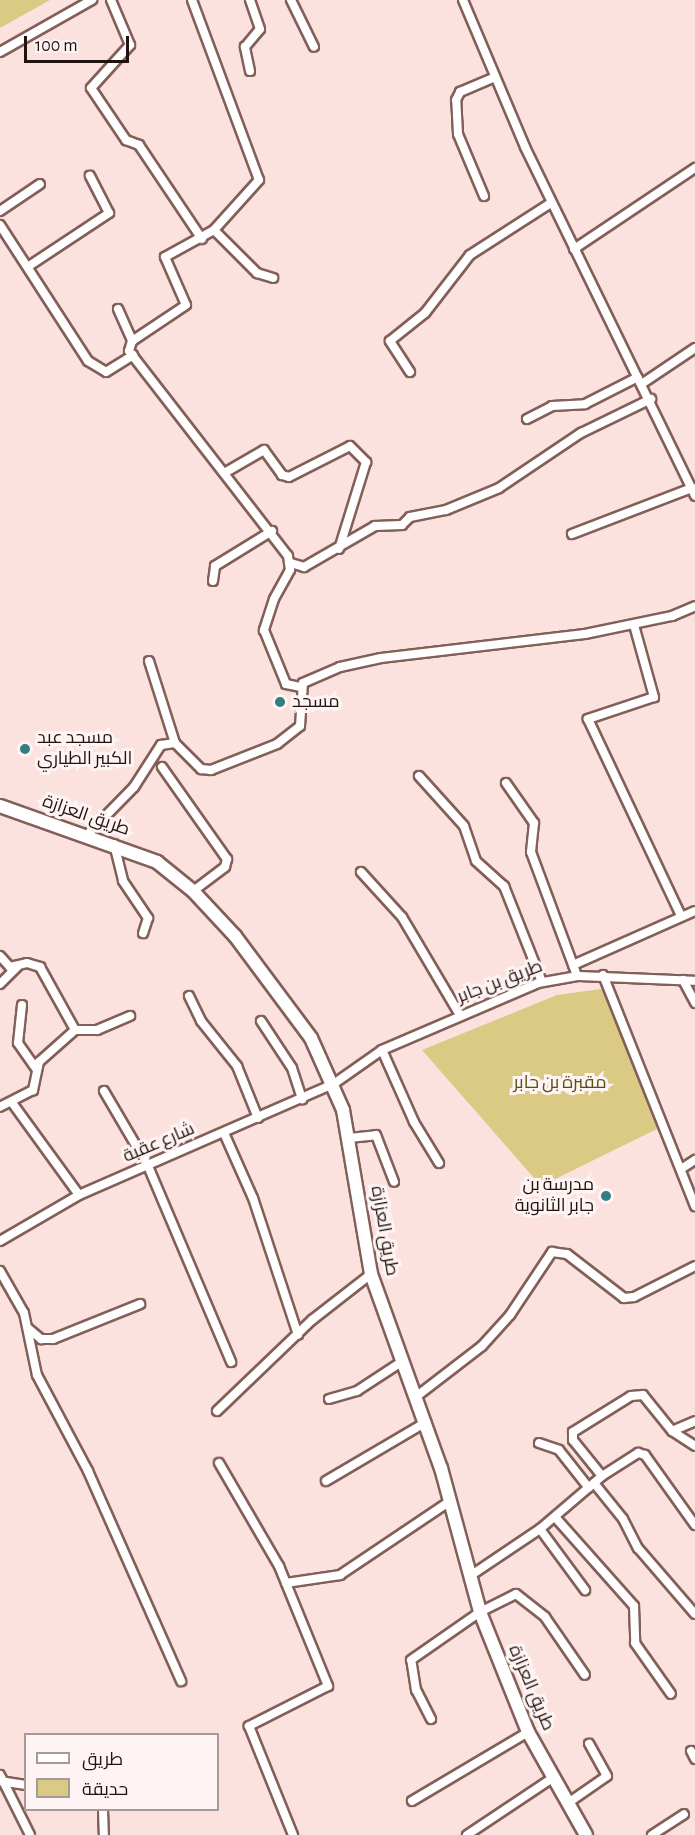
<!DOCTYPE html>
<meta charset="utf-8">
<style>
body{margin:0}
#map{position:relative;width:695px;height:1835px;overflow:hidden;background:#fce2de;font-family:"Alegreya Sans",Cairo,sans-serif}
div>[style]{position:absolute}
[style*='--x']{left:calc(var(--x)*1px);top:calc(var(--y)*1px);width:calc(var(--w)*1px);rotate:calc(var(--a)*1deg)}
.green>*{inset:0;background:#dbca84}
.roads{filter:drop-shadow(2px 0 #835f59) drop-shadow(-2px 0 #835f59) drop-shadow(0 2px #835f59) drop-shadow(0 -2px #835f59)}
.street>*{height:8px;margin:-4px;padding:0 4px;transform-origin:4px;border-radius:4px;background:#fff}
.secondary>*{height:12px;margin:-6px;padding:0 6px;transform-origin:6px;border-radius:6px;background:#fff}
.dots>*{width:16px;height:16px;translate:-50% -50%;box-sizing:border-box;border:3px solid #fdf4f3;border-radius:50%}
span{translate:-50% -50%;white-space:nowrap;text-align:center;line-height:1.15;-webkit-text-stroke:6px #fdf4f3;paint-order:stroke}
.poi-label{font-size:18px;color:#211311}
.left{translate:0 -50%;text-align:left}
.right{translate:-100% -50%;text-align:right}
.street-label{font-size:18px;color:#211311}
.park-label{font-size:18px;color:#5b4e10}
.legend{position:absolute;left:24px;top:1733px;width:195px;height:78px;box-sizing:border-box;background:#fdf4f3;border:2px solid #a59a99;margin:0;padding:8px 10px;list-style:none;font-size:18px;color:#211311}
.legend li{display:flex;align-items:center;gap:12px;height:30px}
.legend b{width:30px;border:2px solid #a59a99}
.scale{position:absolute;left:24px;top:36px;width:105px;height:27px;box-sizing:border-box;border:3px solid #211311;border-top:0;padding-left:8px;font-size:18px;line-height:21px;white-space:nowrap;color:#211311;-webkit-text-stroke:4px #fdf4f3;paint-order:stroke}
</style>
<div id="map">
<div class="green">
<div style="clip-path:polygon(0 0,50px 0,0 28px)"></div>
<div style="clip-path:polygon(608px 988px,665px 1125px,541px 1186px,422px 1050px,557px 995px)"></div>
</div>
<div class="roads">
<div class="street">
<div style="--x:111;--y:0;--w:49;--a:67.1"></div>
<div style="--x:130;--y:45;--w:58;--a:132.2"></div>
<div style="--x:91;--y:88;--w:63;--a:56.1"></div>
<div style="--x:126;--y:140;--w:14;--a:21"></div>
<div style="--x:139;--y:145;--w:113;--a:56.2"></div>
<div style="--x:192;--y:0;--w:192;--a:69.6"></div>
<div style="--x:259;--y:180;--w:67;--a:132"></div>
<div style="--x:214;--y:230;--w:56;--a:151.1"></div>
<div style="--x:165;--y:257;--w:52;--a:66.4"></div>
<div style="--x:186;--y:305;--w:65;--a:146.3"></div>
<div style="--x:132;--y:341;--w:10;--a:107"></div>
<div style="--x:129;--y:351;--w:259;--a:52.2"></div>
<div style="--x:288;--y:556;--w:14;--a:82"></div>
<div style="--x:290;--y:570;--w:33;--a:119"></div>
<div style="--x:274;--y:599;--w:33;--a:108"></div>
<div style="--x:264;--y:630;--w:58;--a:67.8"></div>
<div style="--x:286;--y:684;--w:14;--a:12"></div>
<div style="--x:291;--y:0;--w:52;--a:63.9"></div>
<div style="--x:463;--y:0;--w:160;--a:67.1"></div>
<div style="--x:525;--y:147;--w:388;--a:64"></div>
<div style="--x:0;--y:52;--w:106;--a:-29.5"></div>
<div style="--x:250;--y:71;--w:25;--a:-102"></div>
<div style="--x:245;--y:47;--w:23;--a:-50"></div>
<div style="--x:260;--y:29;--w:31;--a:-109"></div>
<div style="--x:484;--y:196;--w:67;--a:-112.8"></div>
<div style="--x:458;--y:134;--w:34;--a:-93"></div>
<div style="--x:456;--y:100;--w:9;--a:-63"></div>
<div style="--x:460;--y:92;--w:38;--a:-23"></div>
<div style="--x:0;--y:211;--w:48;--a:-34"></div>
<div style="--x:0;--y:225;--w:162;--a:57.1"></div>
<div style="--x:88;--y:361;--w:21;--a:31"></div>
<div style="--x:106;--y:372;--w:32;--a:-32"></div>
<div style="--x:214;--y:230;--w:61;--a:45"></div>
<div style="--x:257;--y:273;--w:17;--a:17"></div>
<div style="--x:574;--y:249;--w:146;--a:-33.8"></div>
<div style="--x:29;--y:266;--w:96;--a:-33.5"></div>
<div style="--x:109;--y:213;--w:42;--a:-117.2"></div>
<div style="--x:118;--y:309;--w:35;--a:66"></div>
<div style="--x:410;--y:372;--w:37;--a:-123"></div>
<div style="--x:390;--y:341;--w:45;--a:-38.7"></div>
<div style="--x:425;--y:313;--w:73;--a:-52.2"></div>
<div style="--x:470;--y:255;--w:96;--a:-32.7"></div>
<div style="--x:643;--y:383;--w:63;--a:-33.9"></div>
<div style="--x:527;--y:419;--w:28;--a:-27"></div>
<div style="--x:552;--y:406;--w:33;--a:-3"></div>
<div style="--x:585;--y:404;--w:59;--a:-27"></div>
<div style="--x:226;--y:472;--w:44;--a:-30.1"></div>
<div style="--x:264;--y:450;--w:31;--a:54"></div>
<div style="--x:282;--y:475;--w:7;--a:16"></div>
<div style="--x:289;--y:477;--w:68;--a:-26.9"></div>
<div style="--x:350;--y:446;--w:23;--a:45"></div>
<div style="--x:366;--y:462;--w:91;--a:107.2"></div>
<div style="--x:572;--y:534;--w:129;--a:-21"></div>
<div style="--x:291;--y:563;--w:14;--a:17"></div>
<div style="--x:304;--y:567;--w:82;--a:-30"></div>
<div style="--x:375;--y:526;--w:27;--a:-2"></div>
<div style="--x:402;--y:525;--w:11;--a:-45"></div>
<div style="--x:410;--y:517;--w:37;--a:-11"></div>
<div style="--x:446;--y:510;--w:57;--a:-22.5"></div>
<div style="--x:499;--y:488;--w:99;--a:-33.9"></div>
<div style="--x:581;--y:433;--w:78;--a:-25.9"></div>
<div style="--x:213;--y:581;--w:15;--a:-82"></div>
<div style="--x:215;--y:566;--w:67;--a:-31.6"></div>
<div style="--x:634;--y:625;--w:75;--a:74.5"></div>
<div style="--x:654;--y:697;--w:70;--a:161.6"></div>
<div style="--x:588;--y:719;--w:218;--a:64.7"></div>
<div style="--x:149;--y:661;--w:86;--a:72.4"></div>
<div style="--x:162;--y:767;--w:113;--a:54.8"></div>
<div style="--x:227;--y:859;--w:8;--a:104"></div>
<div style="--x:225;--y:867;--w:40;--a:143"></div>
<div style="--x:419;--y:776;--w:67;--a:48"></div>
<div style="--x:464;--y:826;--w:37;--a:71"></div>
<div style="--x:476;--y:861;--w:38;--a:42"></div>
<div style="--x:504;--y:886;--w:103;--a:68.4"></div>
<div style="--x:506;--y:783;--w:49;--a:55"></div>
<div style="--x:534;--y:823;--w:29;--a:96"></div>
<div style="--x:531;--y:852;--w:132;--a:69.6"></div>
<div style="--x:87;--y:835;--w:67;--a:-45.6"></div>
<div style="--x:134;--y:787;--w:50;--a:-57.3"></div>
<div style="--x:161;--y:745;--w:14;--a:-8"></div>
<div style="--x:175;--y:743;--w:37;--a:45"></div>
<div style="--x:201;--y:769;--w:10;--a:6"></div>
<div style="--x:211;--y:770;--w:71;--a:-21.5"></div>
<div style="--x:277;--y:744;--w:29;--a:-38"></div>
<div style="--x:300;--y:726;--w:43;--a:-86"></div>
<div style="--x:303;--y:683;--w:40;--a:-23.4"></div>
<div style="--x:340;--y:667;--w:42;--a:-12.4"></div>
<div style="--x:381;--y:658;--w:205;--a:-6.7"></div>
<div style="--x:585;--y:634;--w:89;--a:-11.7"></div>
<div style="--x:672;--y:616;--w:25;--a:-23"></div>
<div style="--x:114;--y:844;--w:38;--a:76"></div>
<div style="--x:123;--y:881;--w:45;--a:56"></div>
<div style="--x:148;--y:918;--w:16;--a:108"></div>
<div style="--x:361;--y:872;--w:61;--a:47.7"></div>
<div style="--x:402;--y:917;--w:114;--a:59.4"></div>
<div style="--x:0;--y:956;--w:15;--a:48"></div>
<div style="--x:10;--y:967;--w:17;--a:-13"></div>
<div style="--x:27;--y:963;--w:14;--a:17"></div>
<div style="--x:40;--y:967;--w:72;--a:60.9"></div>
<div style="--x:75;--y:1030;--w:48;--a:138.4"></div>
<div style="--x:39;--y:1062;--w:29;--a:102"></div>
<div style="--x:33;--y:1090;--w:37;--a:153"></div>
<div style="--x:573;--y:965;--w:133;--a:-23.9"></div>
<div style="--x:603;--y:975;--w:249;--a:68.3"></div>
<div style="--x:683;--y:980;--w:26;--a:62"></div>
<div style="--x:0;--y:984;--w:25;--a:-45"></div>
<div style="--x:189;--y:996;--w:28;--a:64"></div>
<div style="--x:201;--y:1021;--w:58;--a:51.3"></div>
<div style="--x:237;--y:1066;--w:56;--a:68"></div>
<div style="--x:22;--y:1005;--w:38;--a:96"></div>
<div style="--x:18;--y:1043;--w:33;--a:55"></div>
<div style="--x:261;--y:1021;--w:56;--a:56.6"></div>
<div style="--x:292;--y:1068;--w:33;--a:72"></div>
<div style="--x:75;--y:1030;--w:22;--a:0"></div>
<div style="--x:97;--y:1030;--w:36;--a:-23"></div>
<div style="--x:382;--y:1050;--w:79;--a:66"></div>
<div style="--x:414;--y:1122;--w:48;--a:58.6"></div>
<div style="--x:104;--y:1091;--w:87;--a:59.6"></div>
<div style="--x:148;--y:1166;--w:213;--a:67"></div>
<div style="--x:13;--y:1104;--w:112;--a:54"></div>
<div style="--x:224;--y:1133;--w:71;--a:66"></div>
<div style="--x:253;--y:1198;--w:144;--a:71.8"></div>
<div style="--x:349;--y:1138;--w:27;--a:-6"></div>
<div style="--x:376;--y:1135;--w:50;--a:69"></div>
<div style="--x:681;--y:1169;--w:17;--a:-33"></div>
<div style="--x:0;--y:1241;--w:91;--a:-30.2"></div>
<div style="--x:79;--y:1195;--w:279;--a:-23.6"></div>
<div style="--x:335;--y:1083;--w:57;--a:-35.1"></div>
<div style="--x:382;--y:1050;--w:170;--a:-23.2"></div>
<div style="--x:538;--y:983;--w:40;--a:-10"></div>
<div style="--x:577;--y:976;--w:118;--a:2.4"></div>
<div style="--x:0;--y:1271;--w:48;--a:60.3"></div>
<div style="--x:24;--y:1313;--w:63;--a:78.2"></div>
<div style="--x:37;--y:1375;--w:109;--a:62"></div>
<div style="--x:88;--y:1471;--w:230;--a:66.1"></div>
<div style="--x:29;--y:1329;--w:16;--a:40"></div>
<div style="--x:41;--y:1339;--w:12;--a:0"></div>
<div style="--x:53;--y:1339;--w:94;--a:-21.9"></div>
<div style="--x:417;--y:1396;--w:82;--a:-37.6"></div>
<div style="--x:482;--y:1346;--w:42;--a:-47.9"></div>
<div style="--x:510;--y:1315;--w:76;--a:-56.3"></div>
<div style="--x:552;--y:1252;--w:15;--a:8"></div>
<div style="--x:567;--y:1254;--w:72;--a:37.7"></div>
<div style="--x:624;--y:1298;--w:10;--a:-6"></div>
<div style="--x:634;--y:1297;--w:68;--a:-26.9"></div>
<div style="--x:329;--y:1399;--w:29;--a:-16"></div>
<div style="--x:357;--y:1391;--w:55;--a:-33.1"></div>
<div style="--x:217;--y:1411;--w:132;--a:-43.8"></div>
<div style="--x:312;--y:1320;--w:75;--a:-37.9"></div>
<div style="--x:672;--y:1431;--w:27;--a:33"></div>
<div style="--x:539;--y:1443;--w:21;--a:19"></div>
<div style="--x:559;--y:1450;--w:48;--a:51.7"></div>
<div style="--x:219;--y:1463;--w:119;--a:59.8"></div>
<div style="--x:279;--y:1566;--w:130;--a:67.8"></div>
<div style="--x:328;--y:1686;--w:89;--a:153.1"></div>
<div style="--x:249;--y:1726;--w:118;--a:68"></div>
<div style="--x:602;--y:1476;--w:46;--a:-128.9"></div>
<div style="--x:573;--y:1440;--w:8;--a:-90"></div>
<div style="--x:573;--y:1432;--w:68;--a:-31.8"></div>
<div style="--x:631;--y:1396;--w:12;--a:-5"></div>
<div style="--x:643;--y:1395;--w:46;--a:51.1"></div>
<div style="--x:672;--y:1431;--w:25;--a:-23"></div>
<div style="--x:326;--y:1481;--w:116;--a:-30.5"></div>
<div style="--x:594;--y:1483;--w:46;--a:51.1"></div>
<div style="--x:623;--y:1519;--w:33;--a:63"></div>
<div style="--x:638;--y:1548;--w:87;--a:49.2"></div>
<div style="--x:555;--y:1517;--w:119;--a:48.4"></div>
<div style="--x:634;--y:1606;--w:37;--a:88"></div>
<div style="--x:635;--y:1643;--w:62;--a:54.8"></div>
<div style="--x:540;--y:1529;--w:76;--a:53.6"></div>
<div style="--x:470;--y:1576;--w:84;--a:-33.9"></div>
<div style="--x:540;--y:1529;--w:82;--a:-40.5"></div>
<div style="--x:602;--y:1476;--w:43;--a:-32.6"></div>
<div style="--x:638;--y:1453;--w:7;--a:16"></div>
<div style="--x:645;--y:1455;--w:86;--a:54.5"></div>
<div style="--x:286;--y:1583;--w:55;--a:-8.4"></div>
<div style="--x:340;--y:1575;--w:133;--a:-33.9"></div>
<div style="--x:431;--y:1719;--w:33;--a:-117"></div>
<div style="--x:416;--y:1690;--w:30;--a:-99"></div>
<div style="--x:411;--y:1660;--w:84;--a:-34.8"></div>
<div style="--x:480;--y:1612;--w:40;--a:-26.6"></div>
<div style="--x:516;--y:1594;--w:37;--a:38"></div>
<div style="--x:545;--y:1617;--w:70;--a:55.4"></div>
<div style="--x:691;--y:1751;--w:9;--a:63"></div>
<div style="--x:0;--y:1775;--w:67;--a:63.4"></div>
<div style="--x:0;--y:1781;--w:26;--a:9"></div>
<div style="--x:412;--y:1801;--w:135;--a:-30.7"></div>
<div style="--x:568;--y:1803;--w:47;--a:-34.7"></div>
<div style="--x:607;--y:1776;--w:37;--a:-119"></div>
<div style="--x:103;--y:1810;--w:25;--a:88"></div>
<div style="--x:467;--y:1835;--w:105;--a:-33.7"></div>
<div style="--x:652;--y:1835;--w:38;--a:-33"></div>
</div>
<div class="secondary">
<div style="--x:0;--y:806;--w:167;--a:19.6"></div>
<div style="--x:157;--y:862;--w:46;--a:38.9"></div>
<div style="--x:193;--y:891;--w:62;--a:47"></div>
<div style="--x:235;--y:936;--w:127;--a:53.3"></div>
<div style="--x:311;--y:1038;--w:79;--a:66"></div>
<div style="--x:343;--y:1110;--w:166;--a:80.3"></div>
<div style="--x:371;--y:1274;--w:206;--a:70.2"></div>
<div style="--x:441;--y:1468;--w:149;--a:74.8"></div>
<div style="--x:480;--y:1612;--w:129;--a:68.2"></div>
<div style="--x:528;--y:1732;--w:118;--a:60.6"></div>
</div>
</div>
<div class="dots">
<div style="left:280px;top:702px;background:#347d81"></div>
<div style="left:25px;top:749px;background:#347d81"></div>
<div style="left:606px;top:1196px;background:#347d81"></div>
</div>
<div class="poi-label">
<span class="left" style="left:292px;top:702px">مسجد</span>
<span class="left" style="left:37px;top:749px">مسجد عبد<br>الكبير الطياري</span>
<span class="right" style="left:594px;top:1196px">مدرسة بن<br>جابر الثانوية</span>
</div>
<div class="street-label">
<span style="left:86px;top:816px;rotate:19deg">طريق العزازة</span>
<span style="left:500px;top:982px;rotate:-21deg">طريق بن جابر</span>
<span style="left:159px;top:1143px;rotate:-23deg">شارع عقبة</span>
<span style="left:384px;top:1231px;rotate:80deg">طريق العزازة</span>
<span style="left:531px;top:1688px;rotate:67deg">طريق العزازة</span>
</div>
<div class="park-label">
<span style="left:560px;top:1083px">مقبرة بن جابر</span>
</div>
<ul class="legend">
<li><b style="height:8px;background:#fff"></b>طريق</li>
<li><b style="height:16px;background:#dbca84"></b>حديقة</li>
</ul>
<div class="scale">100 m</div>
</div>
